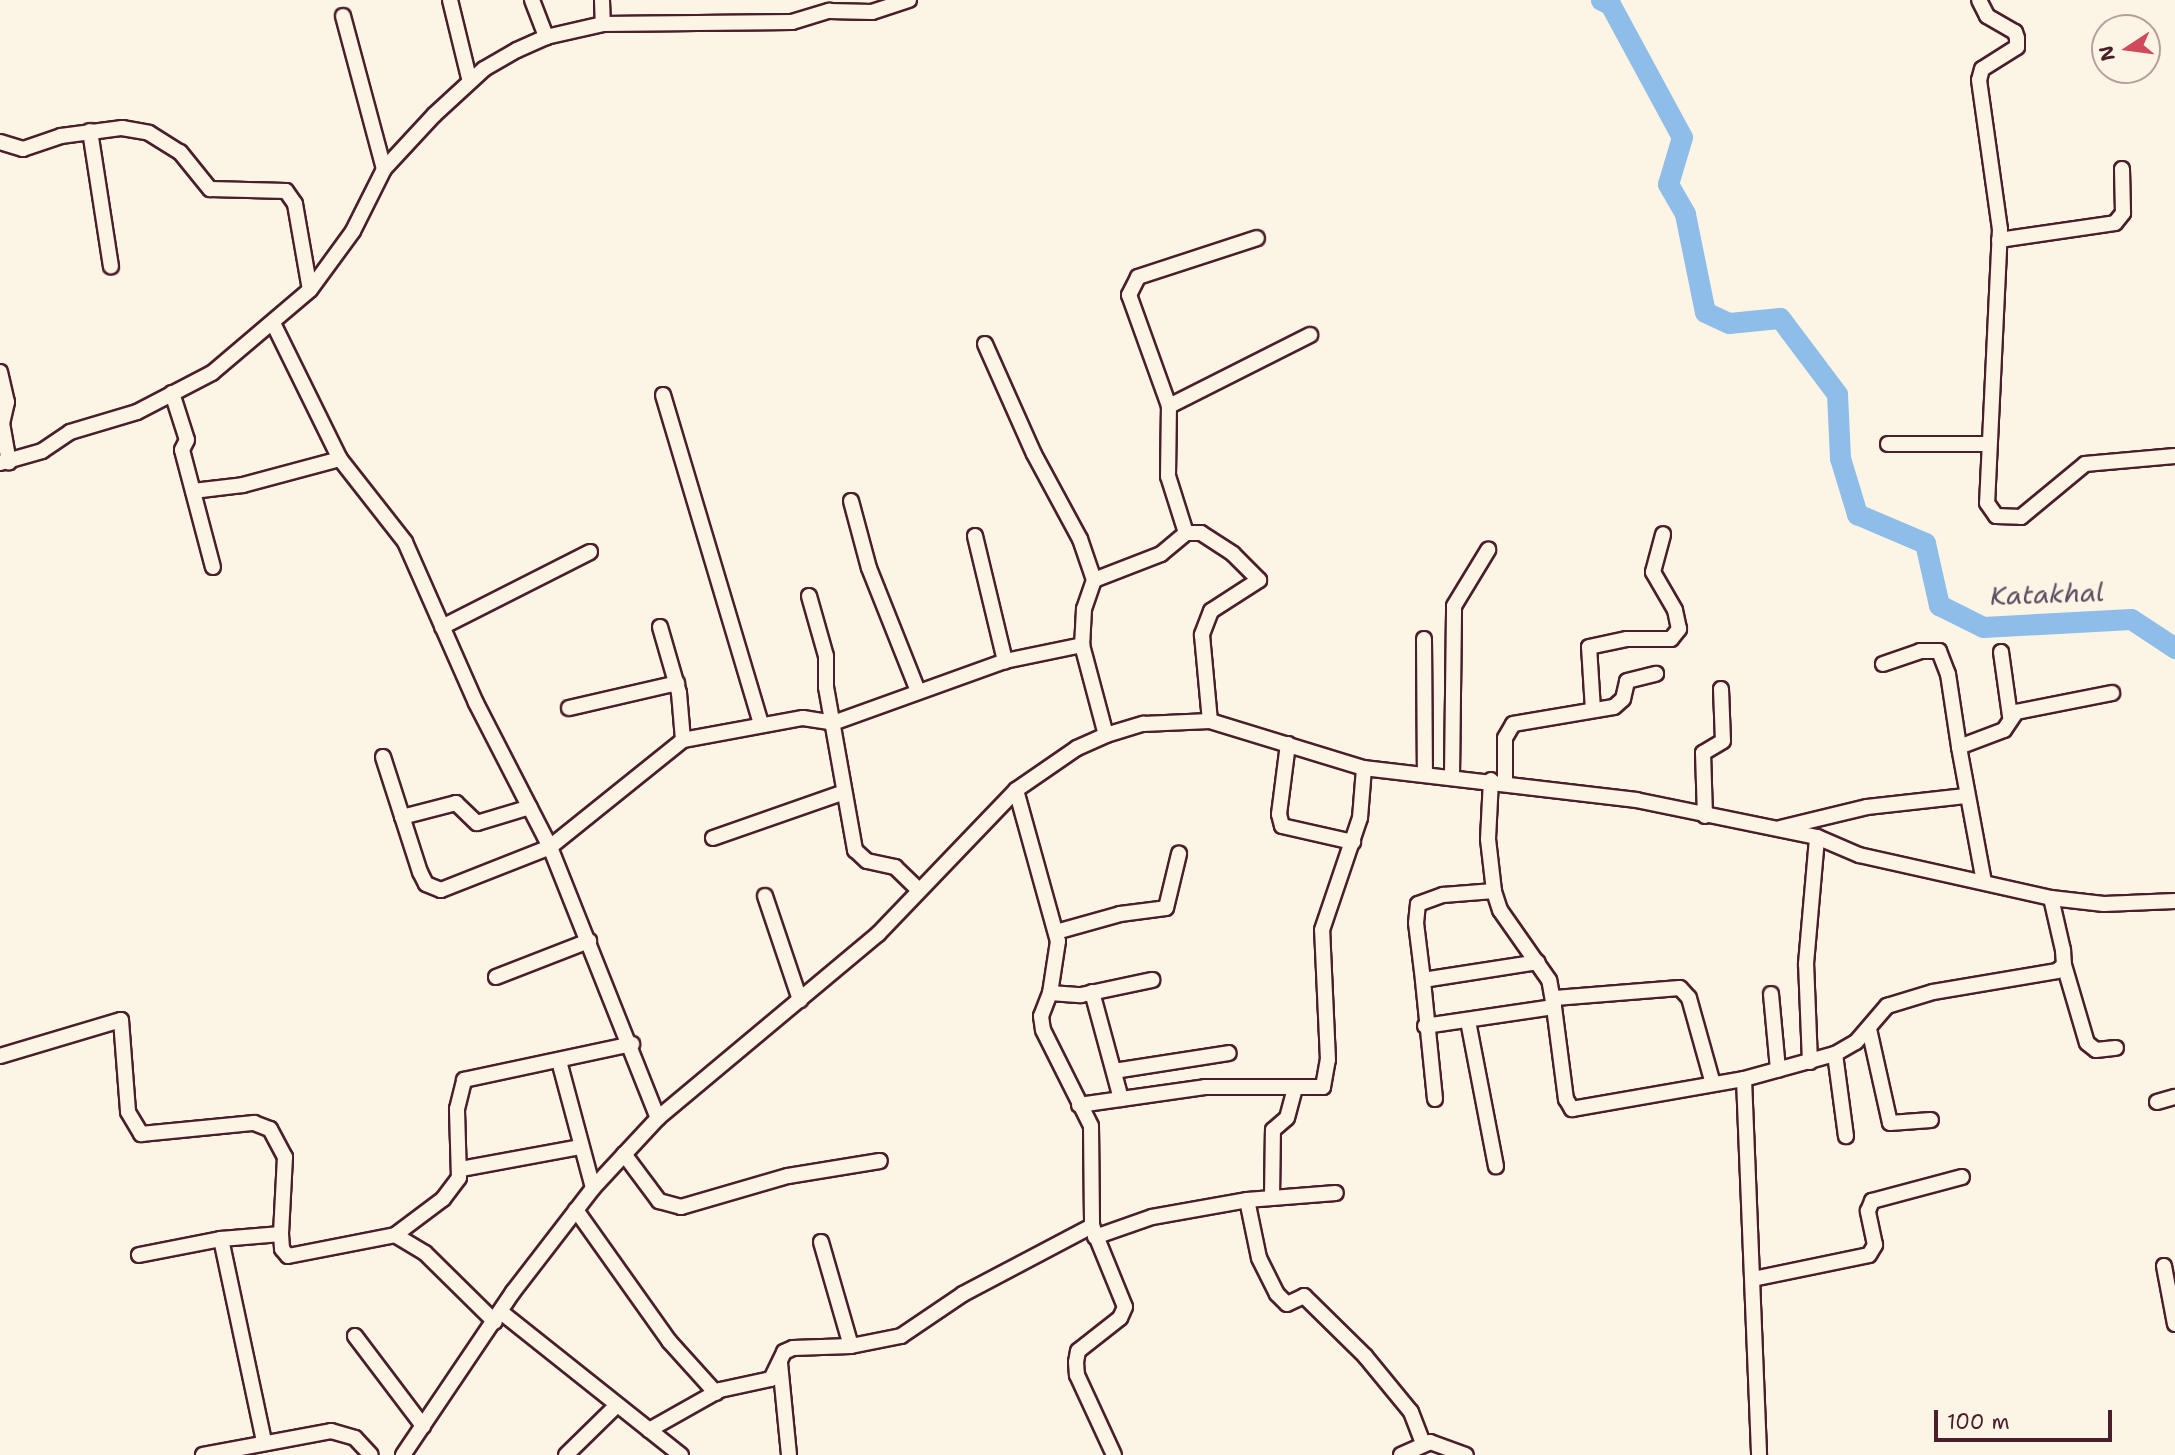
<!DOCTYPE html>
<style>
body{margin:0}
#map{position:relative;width:2175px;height:1455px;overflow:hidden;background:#fcf5e5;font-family:"Shantell Sans",sans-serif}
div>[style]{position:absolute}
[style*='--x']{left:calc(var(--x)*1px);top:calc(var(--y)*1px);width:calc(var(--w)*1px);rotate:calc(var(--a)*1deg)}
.river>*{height:21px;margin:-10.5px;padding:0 10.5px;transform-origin:10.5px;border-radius:10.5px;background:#8ebde9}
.roads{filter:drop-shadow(2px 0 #4a1f2b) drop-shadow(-2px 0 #4a1f2b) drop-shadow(0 2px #4a1f2b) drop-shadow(0 -2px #4a1f2b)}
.minor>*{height:14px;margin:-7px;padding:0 7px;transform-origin:7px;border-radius:7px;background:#fcf5e5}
span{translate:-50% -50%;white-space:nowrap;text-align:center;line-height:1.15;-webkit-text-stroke:5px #fcf5e5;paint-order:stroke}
.water-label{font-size:26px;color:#5e4e64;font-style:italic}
.north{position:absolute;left:2091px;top:14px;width:70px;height:70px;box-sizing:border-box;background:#fcf5e5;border:2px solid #b59f9b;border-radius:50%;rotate:257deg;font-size:19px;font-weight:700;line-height:28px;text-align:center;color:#4a1f2b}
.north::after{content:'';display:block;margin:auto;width:24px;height:32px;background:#d1495b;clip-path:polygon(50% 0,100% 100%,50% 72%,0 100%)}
.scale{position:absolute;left:1934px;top:1410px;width:178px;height:32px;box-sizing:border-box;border:4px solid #4a1f2b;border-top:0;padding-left:9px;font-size:21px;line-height:24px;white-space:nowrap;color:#4a1f2b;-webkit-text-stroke:5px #fcf5e5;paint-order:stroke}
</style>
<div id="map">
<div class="river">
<div style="--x:1601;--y:0;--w:10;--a:24"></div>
<div style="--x:1610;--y:4;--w:151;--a:61.6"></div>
<div style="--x:1682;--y:137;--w:49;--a:106.6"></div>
<div style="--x:1668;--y:184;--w:34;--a:60"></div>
<div style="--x:1685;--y:214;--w:100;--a:78.5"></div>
<div style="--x:1705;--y:312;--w:26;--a:25"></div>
<div style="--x:1729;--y:323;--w:51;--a:-5.6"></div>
<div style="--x:1780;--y:318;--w:95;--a:53.1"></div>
<div style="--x:1837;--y:394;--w:64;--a:87.3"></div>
<div style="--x:1840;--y:458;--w:59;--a:73.1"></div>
<div style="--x:1857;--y:514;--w:74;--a:23.1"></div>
<div style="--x:1925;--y:543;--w:64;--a:77.3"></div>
<div style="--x:1939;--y:605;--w:49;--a:26.6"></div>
<div style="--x:1983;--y:627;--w:148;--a:-3.1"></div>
<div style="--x:2131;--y:619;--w:53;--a:33.4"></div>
</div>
<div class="roads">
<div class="minor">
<div style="--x:450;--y:0;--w:84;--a:76.3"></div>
<div style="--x:532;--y:0;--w:40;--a:69"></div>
<div style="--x:602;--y:0;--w:24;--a:88"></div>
<div style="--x:1979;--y:0;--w:18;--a:63"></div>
<div style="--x:1987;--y:16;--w:32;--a:30"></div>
<div style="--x:2015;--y:32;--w:6;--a:72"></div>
<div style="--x:2017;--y:38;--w:9;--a:90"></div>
<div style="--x:2017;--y:47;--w:41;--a:147.8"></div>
<div style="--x:1982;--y:69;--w:11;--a:105"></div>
<div style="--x:1979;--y:80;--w:150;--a:82"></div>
<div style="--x:2000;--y:229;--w:274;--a:92.7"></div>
<div style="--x:1987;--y:503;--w:16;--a:55"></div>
<div style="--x:1996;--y:516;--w:25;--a:2"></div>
<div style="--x:2021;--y:517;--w:83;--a:-39.6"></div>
<div style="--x:2085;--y:464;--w:90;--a:-5.1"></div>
<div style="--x:343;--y:16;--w:158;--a:75"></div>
<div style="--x:90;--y:131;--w:137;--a:81.2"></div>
<div style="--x:0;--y:142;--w:24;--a:17"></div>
<div style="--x:23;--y:149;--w:40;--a:-18.9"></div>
<div style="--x:61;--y:136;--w:62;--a:-7.5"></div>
<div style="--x:122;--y:128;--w:27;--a:10"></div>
<div style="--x:149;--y:133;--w:36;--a:32"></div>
<div style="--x:180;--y:152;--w:48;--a:51"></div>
<div style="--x:210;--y:189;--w:76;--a:1.5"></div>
<div style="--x:286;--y:191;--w:16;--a:55"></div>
<div style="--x:295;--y:204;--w:87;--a:80.1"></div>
<div style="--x:1999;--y:240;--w:117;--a:-8.3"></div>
<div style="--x:2115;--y:223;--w:13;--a:-51"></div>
<div style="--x:2123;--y:213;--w:44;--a:-91.3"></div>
<div style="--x:273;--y:323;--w:152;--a:63.8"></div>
<div style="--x:340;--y:459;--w:105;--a:51.9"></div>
<div style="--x:405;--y:542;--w:176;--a:66.2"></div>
<div style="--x:476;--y:703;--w:162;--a:62.8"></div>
<div style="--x:550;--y:847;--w:292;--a:68.3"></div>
<div style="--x:985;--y:344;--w:120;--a:66"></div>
<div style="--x:1034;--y:454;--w:97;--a:61.6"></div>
<div style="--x:1080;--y:539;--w:43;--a:71.1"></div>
<div style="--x:1094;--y:580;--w:31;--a:109"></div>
<div style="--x:1084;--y:609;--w:36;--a:93"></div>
<div style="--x:1082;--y:645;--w:93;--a:75.1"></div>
<div style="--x:0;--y:372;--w:31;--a:77"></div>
<div style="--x:7;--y:402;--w:22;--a:103"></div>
<div style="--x:2;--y:423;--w:40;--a:80"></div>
<div style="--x:172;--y:393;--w:49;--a:72.3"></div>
<div style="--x:187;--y:440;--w:11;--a:117"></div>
<div style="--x:182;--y:450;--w:121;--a:75.2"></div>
<div style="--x:663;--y:395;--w:342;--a:73.4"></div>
<div style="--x:1169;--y:406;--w:158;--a:-26.7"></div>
<div style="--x:1888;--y:444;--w:99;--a:0"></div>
<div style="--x:0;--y:463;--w:44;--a:-15.9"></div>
<div style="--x:42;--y:451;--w:34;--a:-34"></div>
<div style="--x:70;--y:432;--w:70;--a:-16.6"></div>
<div style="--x:137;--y:412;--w:85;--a:-27.5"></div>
<div style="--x:212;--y:373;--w:128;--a:-40.3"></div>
<div style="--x:310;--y:290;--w:73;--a:-53.9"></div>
<div style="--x:353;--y:231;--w:69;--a:-63.4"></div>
<div style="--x:384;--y:169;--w:74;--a:-47.2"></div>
<div style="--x:434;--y:115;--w:68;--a:-42.6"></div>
<div style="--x:484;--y:69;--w:38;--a:-30"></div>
<div style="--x:517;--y:50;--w:32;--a:-24"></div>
<div style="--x:546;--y:37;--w:58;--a:-12.8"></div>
<div style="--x:603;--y:24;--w:189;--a:-0.6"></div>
<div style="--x:792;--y:22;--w:39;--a:-17"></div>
<div style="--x:829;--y:11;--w:43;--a:1.3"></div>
<div style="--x:872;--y:12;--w:39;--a:-18"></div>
<div style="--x:193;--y:491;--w:50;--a:-6.8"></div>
<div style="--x:243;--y:485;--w:100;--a:-15"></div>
<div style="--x:851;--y:501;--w:69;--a:75"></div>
<div style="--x:869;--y:568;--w:132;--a:68.3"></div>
<div style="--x:1186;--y:533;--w:60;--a:-107.5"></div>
<div style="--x:1168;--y:476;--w:70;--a:-89.2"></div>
<div style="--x:1169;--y:406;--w:118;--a:-109.8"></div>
<div style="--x:1129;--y:295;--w:20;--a:-63"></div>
<div style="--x:1138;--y:277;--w:125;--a:-18.1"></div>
<div style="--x:1186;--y:533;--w:15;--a:0"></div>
<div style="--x:1201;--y:533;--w:38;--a:33"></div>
<div style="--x:1233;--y:554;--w:37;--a:45"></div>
<div style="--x:1259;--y:580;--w:57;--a:147.1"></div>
<div style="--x:1211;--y:611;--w:26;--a:111"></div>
<div style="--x:1202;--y:635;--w:86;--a:84.7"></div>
<div style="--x:975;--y:536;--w:129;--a:76.5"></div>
<div style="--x:1094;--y:580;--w:72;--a:-21.2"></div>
<div style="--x:1161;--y:554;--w:33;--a:-40"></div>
<div style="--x:809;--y:596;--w:62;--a:74.2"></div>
<div style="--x:826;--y:656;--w:31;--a:90"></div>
<div style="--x:826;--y:687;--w:166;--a:79.9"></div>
<div style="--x:855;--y:850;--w:16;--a:43"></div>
<div style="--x:867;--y:861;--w:29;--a:12"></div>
<div style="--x:895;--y:867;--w:30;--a:44"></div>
<div style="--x:442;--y:627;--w:166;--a:-26.9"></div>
<div style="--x:660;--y:627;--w:69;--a:73.9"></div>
<div style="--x:679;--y:693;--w:47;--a:85.1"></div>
<div style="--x:1424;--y:639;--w:135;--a:89.6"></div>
<div style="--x:2001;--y:652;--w:65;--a:82"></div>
<div style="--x:1883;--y:664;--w:39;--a:-19"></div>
<div style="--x:1920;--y:651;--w:19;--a:0"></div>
<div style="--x:1939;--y:651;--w:25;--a:69"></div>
<div style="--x:1948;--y:674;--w:74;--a:81.4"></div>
<div style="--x:569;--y:708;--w:111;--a:-13"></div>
<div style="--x:1593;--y:710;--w:63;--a:-93.6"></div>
<div style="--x:1589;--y:647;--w:39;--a:-12"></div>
<div style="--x:1627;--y:639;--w:44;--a:0"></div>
<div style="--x:1671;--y:639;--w:13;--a:-51"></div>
<div style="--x:1679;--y:629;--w:19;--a:-102"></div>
<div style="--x:1675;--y:610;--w:44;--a:-120.1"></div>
<div style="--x:1653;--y:572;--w:39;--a:-75"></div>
<div style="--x:1288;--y:744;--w:71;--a:97.3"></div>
<div style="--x:1279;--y:814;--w:12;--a:76"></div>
<div style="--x:1282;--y:826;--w:73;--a:12.7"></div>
<div style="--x:383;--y:757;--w:121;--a:72.2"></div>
<div style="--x:420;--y:872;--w:13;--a:63"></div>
<div style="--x:426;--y:884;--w:16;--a:22"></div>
<div style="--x:441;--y:890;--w:117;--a:-21.5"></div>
<div style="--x:550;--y:847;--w:171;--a:-38.8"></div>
<div style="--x:683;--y:740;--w:122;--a:-10.4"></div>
<div style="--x:803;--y:718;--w:30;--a:9"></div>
<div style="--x:833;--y:723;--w:183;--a:-19.8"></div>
<div style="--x:1005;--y:661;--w:79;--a:-11.7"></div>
<div style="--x:1452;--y:776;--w:170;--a:-89.3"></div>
<div style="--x:1454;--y:606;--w:66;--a:-58.7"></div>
<div style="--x:1505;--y:782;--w:44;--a:-90"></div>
<div style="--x:1505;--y:738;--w:16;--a:-60"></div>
<div style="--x:1513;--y:724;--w:102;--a:-9.6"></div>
<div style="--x:1614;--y:707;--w:12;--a:-42"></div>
<div style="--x:1623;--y:699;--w:18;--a:-77"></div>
<div style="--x:1627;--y:681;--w:30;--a:-14"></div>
<div style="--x:1016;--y:790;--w:157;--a:74.5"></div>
<div style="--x:1058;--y:941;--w:53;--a:98.7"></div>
<div style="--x:1050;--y:993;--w:25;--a:111"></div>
<div style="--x:1041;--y:1016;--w:14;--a:82"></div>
<div style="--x:1043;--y:1030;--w:107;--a:63.4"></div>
<div style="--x:1091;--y:1126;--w:100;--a:89.4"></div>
<div style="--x:1092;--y:1226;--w:87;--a:67.8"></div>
<div style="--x:1125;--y:1307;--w:12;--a:114"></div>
<div style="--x:1120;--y:1318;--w:53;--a:141.8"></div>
<div style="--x:1078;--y:1351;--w:11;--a:100"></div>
<div style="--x:1076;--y:1362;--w:13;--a:86"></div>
<div style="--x:1077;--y:1375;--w:88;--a:65.2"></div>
<div style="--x:1705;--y:816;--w:63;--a:-91.8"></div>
<div style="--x:1703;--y:753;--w:23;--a:-31"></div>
<div style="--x:1723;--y:741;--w:52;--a:-92.2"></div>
<div style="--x:402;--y:817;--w:56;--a:-14.5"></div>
<div style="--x:456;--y:803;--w:29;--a:44"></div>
<div style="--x:477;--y:823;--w:55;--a:-16.8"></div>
<div style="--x:1780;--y:828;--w:89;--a:-13.6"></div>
<div style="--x:1867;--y:807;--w:99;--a:-6.4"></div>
<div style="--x:713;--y:838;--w:139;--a:-19.3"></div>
<div style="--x:1984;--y:882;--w:137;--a:-100.5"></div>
<div style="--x:1959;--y:747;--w:48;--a:-20.7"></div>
<div style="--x:2004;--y:730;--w:22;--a:-56"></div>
<div style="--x:2016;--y:712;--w:98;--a:-11.2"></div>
<div style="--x:765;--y:896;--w:110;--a:71.4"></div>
<div style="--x:1056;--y:932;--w:66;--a:-15.7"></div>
<div style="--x:1120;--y:914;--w:46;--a:-7.4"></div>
<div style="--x:1166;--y:908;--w:56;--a:-76.5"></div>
<div style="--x:2064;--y:965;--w:81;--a:73.6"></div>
<div style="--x:2087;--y:1043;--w:11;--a:38"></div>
<div style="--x:2096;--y:1050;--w:20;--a:-6"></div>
<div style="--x:496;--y:977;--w:100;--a:-21.2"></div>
<div style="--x:1423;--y:980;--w:57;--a:-97"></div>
<div style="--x:1416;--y:923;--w:19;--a:-84"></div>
<div style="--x:1418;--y:904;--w:27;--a:-20"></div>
<div style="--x:1443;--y:895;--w:51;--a:-4.5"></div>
<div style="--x:1092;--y:992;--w:111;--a:74.8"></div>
<div style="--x:1050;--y:993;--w:31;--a:4"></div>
<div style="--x:1081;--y:995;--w:73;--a:-11.9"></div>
<div style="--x:1771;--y:994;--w:76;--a:84.7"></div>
<div style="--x:1555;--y:998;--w:125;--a:-4.6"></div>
<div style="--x:1680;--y:988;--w:13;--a:48"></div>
<div style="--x:1689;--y:998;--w:89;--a:74.4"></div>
<div style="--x:1554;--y:1007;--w:93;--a:82.6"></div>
<div style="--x:1566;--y:1099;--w:12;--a:59"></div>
<div style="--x:1572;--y:1109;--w:175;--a:-9.9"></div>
<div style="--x:1744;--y:1079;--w:94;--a:-15.4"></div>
<div style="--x:1835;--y:1054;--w:24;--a:-30"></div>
<div style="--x:1856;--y:1042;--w:48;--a:-49.3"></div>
<div style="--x:1887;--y:1006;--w:48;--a:-16.9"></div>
<div style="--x:1933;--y:992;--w:126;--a:-9.6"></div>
<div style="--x:2057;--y:971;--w:9;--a:-41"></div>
<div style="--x:2064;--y:965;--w:15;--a:-94"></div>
<div style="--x:2063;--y:950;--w:53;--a:-103"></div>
<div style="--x:1468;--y:1021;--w:148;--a:79.1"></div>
<div style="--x:1425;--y:1026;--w:130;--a:-8.4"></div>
<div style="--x:1554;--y:1007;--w:27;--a:-100"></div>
<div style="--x:1549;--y:980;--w:85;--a:-125"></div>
<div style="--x:1500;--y:910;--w:20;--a:-108"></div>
<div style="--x:1494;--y:891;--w:52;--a:-96.6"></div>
<div style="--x:1488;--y:839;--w:59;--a:-87.1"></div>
<div style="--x:1869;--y:1029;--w:96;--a:77.4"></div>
<div style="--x:1890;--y:1123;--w:41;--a:-4.2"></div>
<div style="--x:1835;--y:1054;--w:83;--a:82.4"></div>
<div style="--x:0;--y:1056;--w:126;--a:-16.6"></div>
<div style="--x:121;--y:1020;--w:92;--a:85.6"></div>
<div style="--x:128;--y:1112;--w:26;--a:59"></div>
<div style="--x:141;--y:1134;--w:114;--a:-5.6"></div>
<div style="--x:254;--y:1123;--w:17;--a:21"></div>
<div style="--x:270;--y:1129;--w:32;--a:62"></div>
<div style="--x:285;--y:1157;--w:77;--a:93"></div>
<div style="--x:281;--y:1234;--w:15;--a:86"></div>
<div style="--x:282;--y:1249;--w:9;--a:49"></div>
<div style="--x:288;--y:1256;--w:109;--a:-11.1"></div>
<div style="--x:395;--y:1235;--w:35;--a:31"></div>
<div style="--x:425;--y:1253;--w:98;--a:44.6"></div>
<div style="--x:559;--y:1061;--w:131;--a:75"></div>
<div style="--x:1810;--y:1062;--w:98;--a:-92.3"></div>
<div style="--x:1806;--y:964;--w:127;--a:-85"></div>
<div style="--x:1114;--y:1071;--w:116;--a:-8.9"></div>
<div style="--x:1744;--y:1079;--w:376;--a:87.7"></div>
<div style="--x:1435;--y:1099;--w:120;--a:-95.8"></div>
<div style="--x:1423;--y:980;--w:116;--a:-8.9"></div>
<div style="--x:2157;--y:1102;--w:19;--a:-16"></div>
<div style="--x:1079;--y:1105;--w:127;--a:-8.1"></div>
<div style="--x:1205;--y:1087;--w:118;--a:0"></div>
<div style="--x:1323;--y:1087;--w:27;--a:-80"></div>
<div style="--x:1328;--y:1060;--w:130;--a:-92.6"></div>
<div style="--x:1322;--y:930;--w:118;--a:-71.3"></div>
<div style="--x:1360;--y:818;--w:50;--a:-85.4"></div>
<div style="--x:624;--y:1154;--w:59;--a:53.3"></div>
<div style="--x:659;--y:1201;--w:23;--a:15"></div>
<div style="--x:681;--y:1207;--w:111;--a:-16.2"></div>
<div style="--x:788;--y:1176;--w:93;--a:-9.3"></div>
<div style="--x:461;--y:1169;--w:122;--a:-10.4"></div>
<div style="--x:1272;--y:1198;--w:68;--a:-89.2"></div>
<div style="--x:1273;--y:1130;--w:18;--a:-41"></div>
<div style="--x:1287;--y:1118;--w:30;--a:-75"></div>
<div style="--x:1247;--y:1200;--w:59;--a:78.3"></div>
<div style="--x:1259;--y:1258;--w:40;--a:63.4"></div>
<div style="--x:1277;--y:1294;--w:14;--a:45"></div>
<div style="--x:1287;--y:1304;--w:19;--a:-25"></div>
<div style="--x:1304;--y:1296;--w:86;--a:44.5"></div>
<div style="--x:1365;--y:1356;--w:72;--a:50.6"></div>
<div style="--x:1411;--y:1412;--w:33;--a:69"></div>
<div style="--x:576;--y:1210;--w:161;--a:54.6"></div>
<div style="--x:669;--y:1341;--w:70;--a:47.9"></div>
<div style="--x:395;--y:1235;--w:60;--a:-36.9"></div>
<div style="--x:443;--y:1199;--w:26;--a:-53"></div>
<div style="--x:459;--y:1178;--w:69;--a:-91.7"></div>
<div style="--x:457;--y:1109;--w:30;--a:-76"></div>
<div style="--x:464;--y:1080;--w:172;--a:-12.1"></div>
<div style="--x:1095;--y:1237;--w:60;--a:-19.3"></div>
<div style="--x:1152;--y:1217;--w:97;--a:-10.1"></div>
<div style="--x:1247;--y:1200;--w:89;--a:-4.5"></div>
<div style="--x:221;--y:1239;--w:207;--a:78"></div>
<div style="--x:821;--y:1242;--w:108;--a:73.9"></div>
<div style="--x:139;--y:1255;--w:84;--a:-11"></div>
<div style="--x:221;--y:1239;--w:60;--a:-4.8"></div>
<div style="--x:2164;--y:1266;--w:59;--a:79.3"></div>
<div style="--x:1753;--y:1279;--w:118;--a:-11.7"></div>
<div style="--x:1869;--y:1255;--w:12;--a:-59"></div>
<div style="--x:1875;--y:1245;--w:35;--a:-102"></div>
<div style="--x:1868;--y:1211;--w:11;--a:-68"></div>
<div style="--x:1872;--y:1201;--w:93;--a:-14.9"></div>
<div style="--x:501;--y:1312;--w:230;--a:38.5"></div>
<div style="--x:355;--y:1336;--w:113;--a:52.9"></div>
<div style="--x:780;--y:1363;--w:92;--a:84.4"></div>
<div style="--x:649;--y:1430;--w:81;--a:-29.4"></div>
<div style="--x:720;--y:1390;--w:52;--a:-12.2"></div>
<div style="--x:771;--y:1379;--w:30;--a:-64"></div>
<div style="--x:784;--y:1352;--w:10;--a:-24"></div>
<div style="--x:793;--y:1348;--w:58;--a:-2"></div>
<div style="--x:851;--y:1346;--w:51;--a:-11.3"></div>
<div style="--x:901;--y:1336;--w:75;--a:-34.1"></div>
<div style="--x:963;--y:1294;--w:146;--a:-27.8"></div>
<div style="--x:203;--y:1455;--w:130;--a:-10.6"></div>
<div style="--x:331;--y:1431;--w:25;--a:16"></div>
<div style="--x:355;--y:1438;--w:23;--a:47"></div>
<div style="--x:403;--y:1455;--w:197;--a:-56"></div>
<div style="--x:513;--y:1292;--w:131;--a:-52.4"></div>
<div style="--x:593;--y:1188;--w:96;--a:-47.1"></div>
<div style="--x:658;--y:1118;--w:287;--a:-39.9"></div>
<div style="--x:878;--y:934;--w:199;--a:-46.2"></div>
<div style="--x:1016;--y:790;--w:74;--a:-34.5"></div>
<div style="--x:1077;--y:748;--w:32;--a:-24"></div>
<div style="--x:1106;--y:735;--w:39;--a:-17"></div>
<div style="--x:1143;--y:724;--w:67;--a:-2.6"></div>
<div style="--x:1210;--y:721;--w:161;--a:17"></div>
<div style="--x:1364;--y:768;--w:274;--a:6.7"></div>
<div style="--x:1636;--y:800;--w:185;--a:11.6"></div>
<div style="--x:1817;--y:837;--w:46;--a:23.2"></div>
<div style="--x:1859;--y:855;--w:197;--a:12.6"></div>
<div style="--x:2051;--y:898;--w:53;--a:6.5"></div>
<div style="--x:2104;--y:904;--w:71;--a:-2.4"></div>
<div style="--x:566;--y:1455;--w:69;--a:-44.4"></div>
<div style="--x:1401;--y:1455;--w:32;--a:-24"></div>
<div style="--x:1430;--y:1442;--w:38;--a:20"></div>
</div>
</div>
<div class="water-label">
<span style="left:2047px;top:594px;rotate:-2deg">Katakhal</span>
</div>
<div class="north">N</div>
<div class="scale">100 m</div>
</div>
